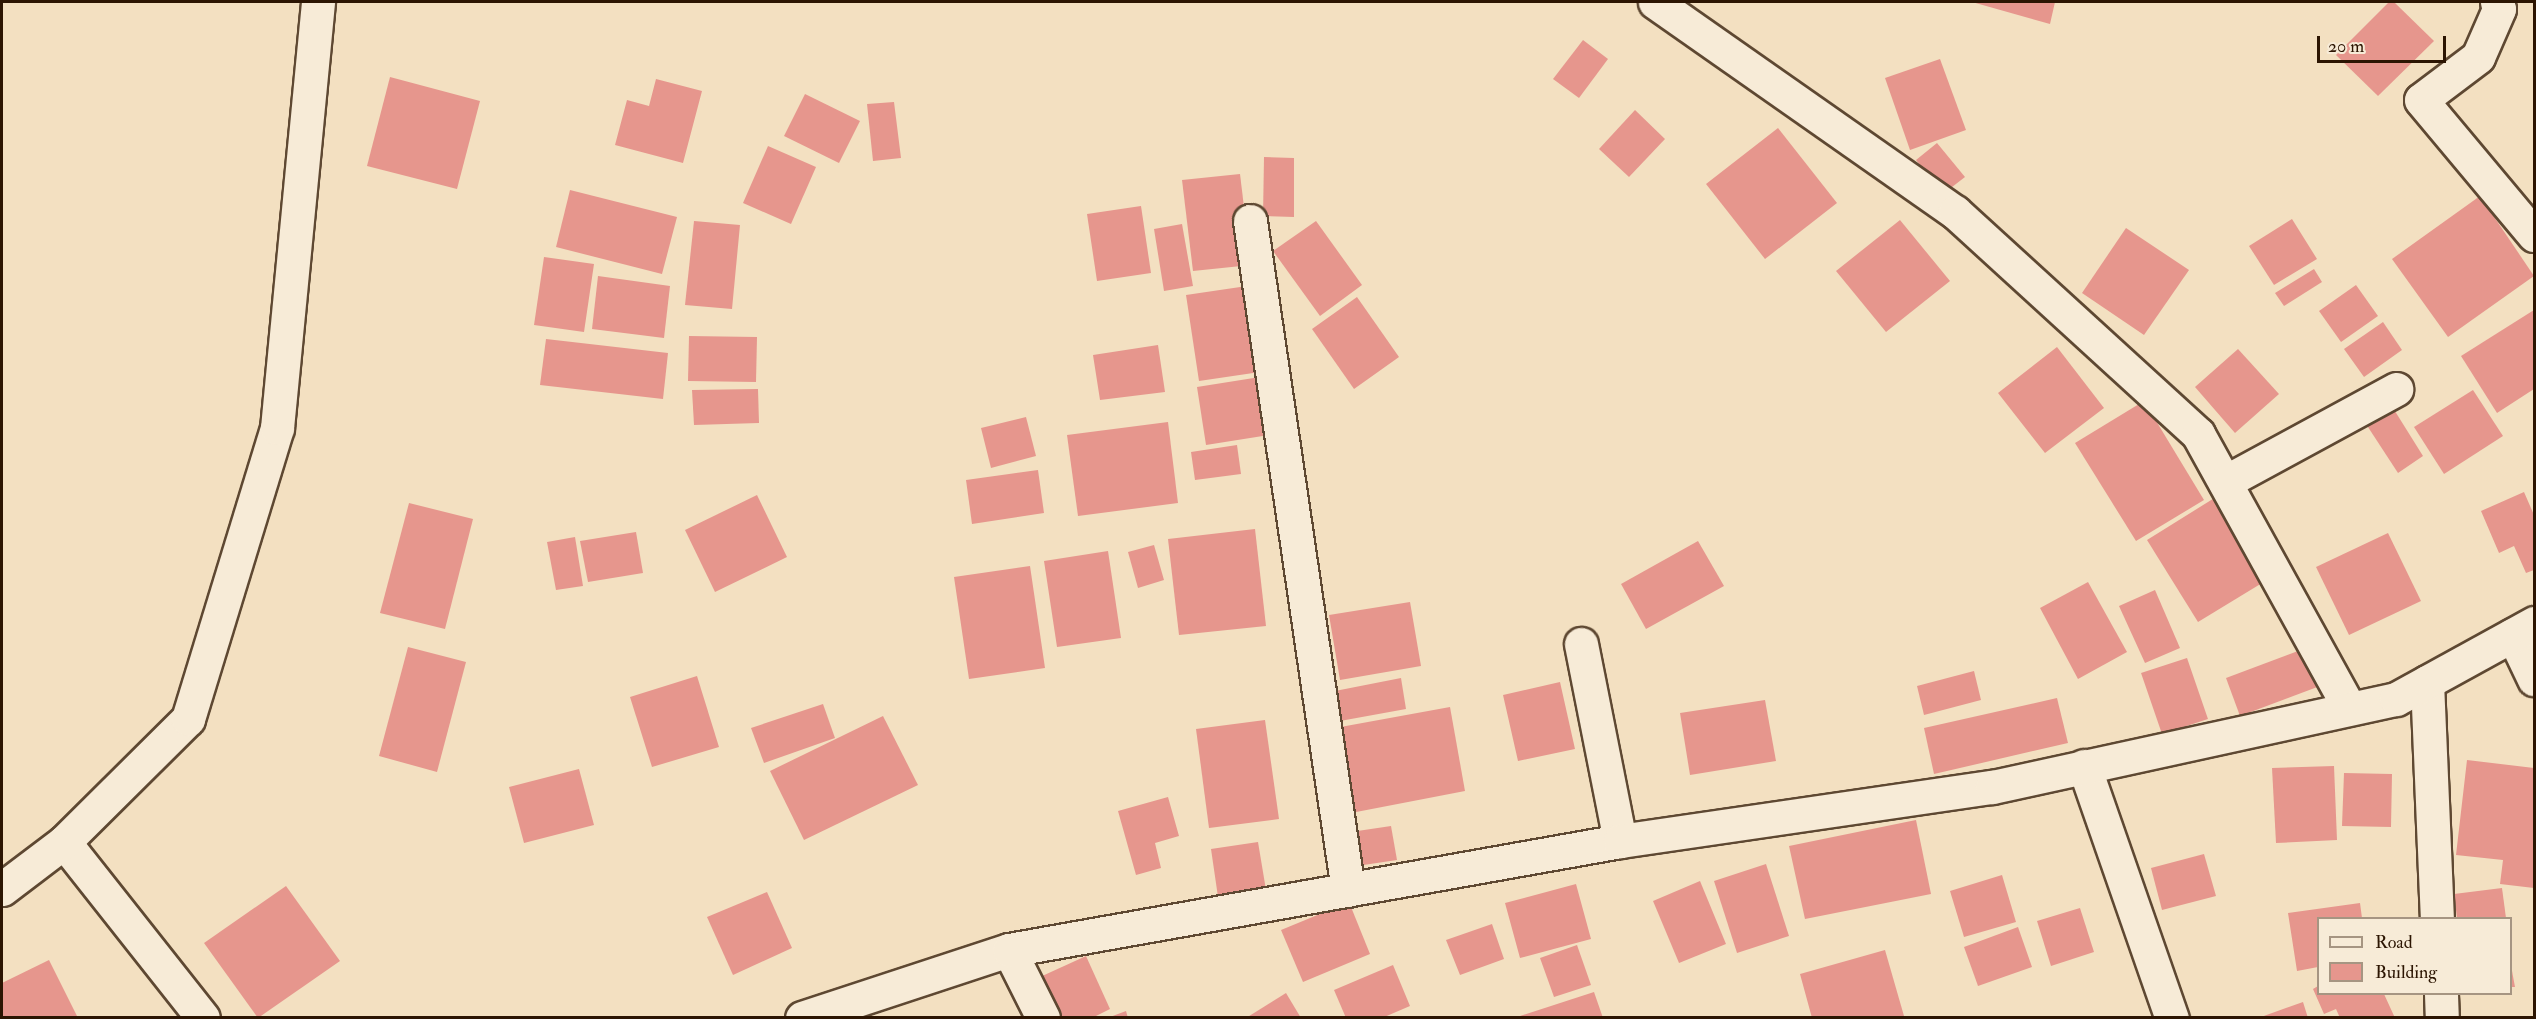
<!DOCTYPE html>
<style>
body{margin:0}
#map{position:relative;width:2536px;height:1019px;overflow:hidden;background:#f3e0c1;font-family:"IM FELL Double Pica",serif}
div>[style]{position:absolute}
[style*='--x']{left:calc(var(--x)*1px);top:calc(var(--y)*1px);width:calc(var(--w)*1px);rotate:calc(var(--a)*1deg)}
.building>*{inset:0;background:#e6968d}
.roads{filter:drop-shadow(2px 0 #5e4832) drop-shadow(-2px 0 #5e4832) drop-shadow(0 2px #5e4832) drop-shadow(0 -2px #5e4832)}
.minor>*{height:33px;margin:-16.5px;padding:0 16.5px;transform-origin:16.5px;border-radius:16.5px;background:#f7ebd7}
span{translate:-50% -50%;white-space:nowrap;text-align:center;line-height:1.15;-webkit-text-stroke:6px #f7ebd7;paint-order:stroke}
.frame{position:absolute;inset:0;border:3px solid #2c1502;pointer-events:none}
.legend{position:absolute;left:2317px;top:917px;width:195px;height:78px;box-sizing:border-box;background:#f7ebd7;border:2px solid #a69582;margin:0;padding:8px 10px;list-style:none;font-size:18px;color:#2c1502}
.legend li{display:flex;align-items:center;gap:12px;height:30px}
.legend b{width:30px;border:2px solid #a69582}
.scale{position:absolute;left:2317px;top:36px;width:129px;height:27px;box-sizing:border-box;border:3px solid #2c1502;border-top:0;padding-left:8px;font-size:18px;line-height:21px;white-space:nowrap;color:#2c1502;-webkit-text-stroke:4px #f7ebd7;paint-order:stroke}
</style>
<div id="map">
<div class="building">
<div style="clip-path:polygon(1972px 2px,2055px 2px,2050px 24px)"></div>
<div style="clip-path:polygon(2389px 2px,2394px 2px,2434px 41px,2378px 96px,2336px 55px)"></div>
<div style="clip-path:polygon(1583px 40px,1608px 59px,1579px 98px,1553px 79px)"></div>
<div style="clip-path:polygon(1940px 59px,1966px 130px,1910px 150px,1885px 78px)"></div>
<div style="clip-path:polygon(390px 77px,480px 101px,457px 189px,367px 166px)"></div>
<div style="clip-path:polygon(656px 79px,702px 91px,683px 163px,615px 145px,627px 100px,649px 106px)"></div>
<div style="clip-path:polygon(805px 94px,860px 121px,839px 163px,784px 136px)"></div>
<div style="clip-path:polygon(894px 102px,901px 158px,873px 161px,867px 104px)"></div>
<div style="clip-path:polygon(1635px 110px,1665px 139px,1629px 177px,1599px 149px)"></div>
<div style="clip-path:polygon(1778px 128px,1837px 203px,1765px 259px,1706px 184px)"></div>
<div style="clip-path:polygon(1937px 143px,1965px 177px,1943px 194px,1916px 160px)"></div>
<div style="clip-path:polygon(768px 146px,816px 167px,791px 224px,743px 203px)"></div>
<div style="clip-path:polygon(1264px 157px,1294px 158px,1294px 217px,1263px 216px)"></div>
<div style="clip-path:polygon(1240px 174px,1251px 265px,1193px 271px,1182px 180px)"></div>
<div style="clip-path:polygon(570px 190px,677px 217px,662px 274px,556px 247px)"></div>
<div style="clip-path:polygon(2480px 196px,2534px 276px,2448px 337px,2392px 259px)"></div>
<div style="clip-path:polygon(1141px 206px,1151px 273px,1097px 281px,1087px 214px)"></div>
<div style="clip-path:polygon(2292px 219px,2317px 259px,2274px 285px,2249px 246px)"></div>
<div style="clip-path:polygon(1900px 220px,1950px 281px,1886px 332px,1836px 271px)"></div>
<div style="clip-path:polygon(694px 221px,740px 225px,732px 309px,685px 305px)"></div>
<div style="clip-path:polygon(1316px 221px,1362px 285px,1320px 316px,1273px 251px)"></div>
<div style="clip-path:polygon(1182px 224px,1193px 286px,1164px 291px,1154px 229px)"></div>
<div style="clip-path:polygon(2126px 228px,2189px 270px,2144px 335px,2082px 293px)"></div>
<div style="clip-path:polygon(544px 257px,594px 264px,584px 332px,534px 325px)"></div>
<div style="clip-path:polygon(2314px 269px,2322px 282px,2284px 306px,2275px 293px)"></div>
<div style="clip-path:polygon(598px 276px,670px 286px,664px 338px,592px 329px)"></div>
<div style="clip-path:polygon(2356px 285px,2378px 316px,2341px 342px,2319px 311px)"></div>
<div style="clip-path:polygon(1247px 286px,1260px 372px,1199px 381px,1186px 295px)"></div>
<div style="clip-path:polygon(1357px 297px,1399px 357px,1354px 389px,1312px 329px)"></div>
<div style="clip-path:polygon(2534px 310px,2534px 389px,2497px 413px,2461px 356px)"></div>
<div style="clip-path:polygon(2383px 322px,2402px 350px,2364px 377px,2344px 349px)"></div>
<div style="clip-path:polygon(689px 336px,757px 337px,756px 382px,688px 381px)"></div>
<div style="clip-path:polygon(546px 339px,668px 353px,663px 399px,540px 385px)"></div>
<div style="clip-path:polygon(1158px 345px,1165px 392px,1100px 400px,1093px 355px)"></div>
<div style="clip-path:polygon(2057px 347px,2104px 408px,2045px 453px,1998px 393px)"></div>
<div style="clip-path:polygon(2238px 349px,2279px 394px,2235px 433px,2195px 387px)"></div>
<div style="clip-path:polygon(1260px 377px,1269px 435px,1206px 445px,1197px 387px)"></div>
<div style="clip-path:polygon(758px 389px,759px 423px,694px 425px,692px 390px)"></div>
<div style="clip-path:polygon(2473px 390px,2503px 436px,2444px 474px,2414px 427px)"></div>
<div style="clip-path:polygon(2144px 401px,2204px 500px,2136px 541px,2075px 443px)"></div>
<div style="clip-path:polygon(2393px 408px,2423px 456px,2398px 473px,2366px 424px)"></div>
<div style="clip-path:polygon(1026px 417px,1036px 456px,991px 468px,981px 428px)"></div>
<div style="clip-path:polygon(1168px 422px,1178px 503px,1078px 516px,1067px 435px)"></div>
<div style="clip-path:polygon(1237px 445px,1241px 474px,1195px 480px,1191px 452px)"></div>
<div style="clip-path:polygon(1038px 470px,1044px 513px,972px 524px,966px 480px)"></div>
<div style="clip-path:polygon(2524px 492px,2534px 515px,2534px 570px,2526px 573px,2514px 546px,2499px 553px,2481px 511px)"></div>
<div style="clip-path:polygon(757px 495px,787px 557px,715px 592px,685px 530px)"></div>
<div style="clip-path:polygon(2216px 497px,2267px 580px,2198px 622px,2147px 540px)"></div>
<div style="clip-path:polygon(409px 503px,473px 519px,445px 629px,380px 613px)"></div>
<div style="clip-path:polygon(1255px 529px,1266px 626px,1179px 635px,1168px 539px)"></div>
<div style="clip-path:polygon(636px 532px,643px 573px,588px 582px,580px 541px)"></div>
<div style="clip-path:polygon(2388px 533px,2421px 601px,2349px 635px,2316px 567px)"></div>
<div style="clip-path:polygon(575px 537px,583px 586px,556px 590px,547px 542px)"></div>
<div style="clip-path:polygon(1698px 541px,1724px 586px,1646px 629px,1621px 584px)"></div>
<div style="clip-path:polygon(1154px 545px,1164px 580px,1138px 588px,1128px 552px)"></div>
<div style="clip-path:polygon(1108px 551px,1121px 638px,1057px 647px,1044px 561px)"></div>
<div style="clip-path:polygon(1030px 566px,1045px 668px,969px 679px,954px 577px)"></div>
<div style="clip-path:polygon(2088px 582px,2127px 652px,2078px 679px,2040px 608px)"></div>
<div style="clip-path:polygon(2155px 590px,2180px 648px,2145px 663px,2119px 606px)"></div>
<div style="clip-path:polygon(1410px 602px,1421px 666px,1340px 680px,1329px 615px)"></div>
<div style="clip-path:polygon(408px 647px,466px 662px,437px 772px,379px 756px)"></div>
<div style="clip-path:polygon(2306px 648px,2320px 686px,2240px 716px,2226px 678px)"></div>
<div style="clip-path:polygon(2187px 658px,2208px 719px,2162px 734px,2141px 673px)"></div>
<div style="clip-path:polygon(1974px 671px,1981px 700px,1924px 715px,1917px 686px)"></div>
<div style="clip-path:polygon(697px 676px,719px 747px,652px 767px,630px 697px)"></div>
<div style="clip-path:polygon(1401px 678px,1406px 709px,1340px 721px,1335px 691px)"></div>
<div style="clip-path:polygon(1560px 682px,1575px 749px,1518px 761px,1503px 695px)"></div>
<div style="clip-path:polygon(2057px 698px,2068px 743px,1934px 774px,1924px 728px)"></div>
<div style="clip-path:polygon(1765px 700px,1776px 761px,1690px 775px,1680px 713px)"></div>
<div style="clip-path:polygon(823px 704px,835px 738px,764px 763px,751px 728px)"></div>
<div style="clip-path:polygon(1450px 707px,1465px 791px,1351px 813px,1335px 728px)"></div>
<div style="clip-path:polygon(883px 716px,918px 785px,804px 840px,770px 771px)"></div>
<div style="clip-path:polygon(1265px 720px,1279px 819px,1209px 828px,1196px 729px)"></div>
<div style="clip-path:polygon(2467px 760px,2534px 768px,2534px 888px,2500px 884px,2503px 860px,2456px 855px)"></div>
<div style="clip-path:polygon(2334px 766px,2337px 840px,2276px 843px,2272px 768px)"></div>
<div style="clip-path:polygon(579px 769px,594px 825px,524px 843px,509px 787px)"></div>
<div style="clip-path:polygon(2344px 773px,2392px 774px,2391px 827px,2342px 826px)"></div>
<div style="clip-path:polygon(1168px 797px,1179px 836px,1155px 843px,1161px 868px,1136px 875px,1118px 811px)"></div>
<div style="clip-path:polygon(1916px 820px,1931px 894px,1805px 919px,1789px 846px)"></div>
<div style="clip-path:polygon(1391px 826px,1397px 860px,1350px 867px,1344px 833px)"></div>
<div style="clip-path:polygon(1258px 842px,1266px 890px,1218px 897px,1211px 849px)"></div>
<div style="clip-path:polygon(2204px 854px,2216px 896px,2162px 910px,2151px 868px)"></div>
<div style="clip-path:polygon(1766px 864px,1789px 936px,1737px 953px,1714px 881px)"></div>
<div style="clip-path:polygon(2002px 875px,2016px 922px,1964px 937px,1950px 891px)"></div>
<div style="clip-path:polygon(1700px 881px,1726px 944px,1679px 963px,1653px 901px)"></div>
<div style="clip-path:polygon(1576px 884px,1591px 939px,1520px 958px,1505px 903px)"></div>
<div style="clip-path:polygon(286px 886px,340px 961px,258px 1018px,204px 943px)"></div>
<div style="clip-path:polygon(2502px 888px,2506px 918px,2457px 918px,2454px 894px)"></div>
<div style="clip-path:polygon(767px 892px,792px 948px,733px 975px,707px 917px)"></div>
<div style="clip-path:polygon(1349px 902px,1370px 954px,1303px 982px,1281px 930px)"></div>
<div style="clip-path:polygon(2360px 903px,2362px 918px,2318px 918px,2318px 967px,2297px 971px,2288px 913px)"></div>
<div style="clip-path:polygon(2080px 908px,2094px 952px,2051px 966px,2037px 921px)"></div>
<div style="clip-path:polygon(1492px 924px,1504px 959px,1460px 975px,1446px 940px)"></div>
<div style="clip-path:polygon(2018px 927px,2032px 967px,1978px 986px,1964px 947px)"></div>
<div style="clip-path:polygon(1577px 945px,1591px 985px,1554px 997px,1540px 958px)"></div>
<div style="clip-path:polygon(1885px 950px,1904px 1016px,1812px 1018px,1800px 974px)"></div>
<div style="clip-path:polygon(1086px 956px,1110px 1009px,1092px 1018px,1059px 1018px,1040px 977px)"></div>
<div style="clip-path:polygon(49px 960px,78px 1018px,2px 1018px,2px 983px)"></div>
<div style="clip-path:polygon(2510px 960px,2515px 987px,2510px 987px)"></div>
<div style="clip-path:polygon(1393px 965px,1410px 1006px,1382px 1018px,1346px 1018px,1334px 990px)"></div>
<div style="clip-path:polygon(2318px 986px,2318px 994px,2384px 994px,2395px 1018px,2340px 1018px,2336px 1009px,2324px 1014px,2313px 989px)"></div>
<div style="clip-path:polygon(1594px 992px,1603px 1018px,1518px 1018px,1517px 1017px)"></div>
<div style="clip-path:polygon(1286px 993px,1301px 1018px,1246px 1018px)"></div>
<div style="clip-path:polygon(2303px 1002px,2308px 1018px,2261px 1018px,2261px 1017px)"></div>
<div style="clip-path:polygon(1126px 1011px,1128px 1018px,1110px 1018px,1110px 1017px)"></div>
</div>
<div class="roads">
<div class="minor">
<div style="--x:1655;--y:2;--w:366;--a:35"></div>
<div style="--x:1955;--y:212;--w:329;--a:42.4"></div>
<div style="--x:2198;--y:434;--w:312;--a:61.1"></div>
<div style="--x:2497;--y:2;--w:7;--a:74"></div>
<div style="--x:2499;--y:9;--w:52;--a:113.6"></div>
<div style="--x:2478;--y:57;--w:71;--a:143"></div>
<div style="--x:2421;--y:100;--w:176;--a:50.1"></div>
<div style="--x:1250;--y:221;--w:676;--a:81.67"></div>
<div style="--x:2225;--y:482;--w:195;--a:-28.5"></div>
<div style="--x:2513;--y:635;--w:49;--a:64.5"></div>
<div style="--x:1581;--y:644;--w:201;--a:78.8"></div>
<div style="--x:2427;--y:682;--w:236;--a:87.6"></div>
<div style="--x:2084;--y:766;--w:267;--a:70.8"></div>
<div style="--x:64;--y:842;--w:224;--a:51.7"></div>
<div style="--x:2;--y:889;--w:78;--a:-37.2"></div>
<div style="--x:64;--y:842;--w:175;--a:-44.8"></div>
<div style="--x:188;--y:719;--w:304;--a:-73"></div>
<div style="--x:277;--y:428;--w:428;--a:-84.5"></div>
<div style="--x:1009;--y:950;--w:76;--a:63.4"></div>
<div style="--x:2441;--y:994;--w:24;--a:88"></div>
<div style="--x:802;--y:1018;--w:218;--a:-18.2"></div>
<div style="--x:1009;--y:950;--w:621;--a:-10.11"></div>
<div style="--x:1620;--y:841;--w:376;--a:-8.3"></div>
<div style="--x:1992;--y:787;--w:413;--a:-12.3"></div>
<div style="--x:2396;--y:699;--w:158;--a:-28.8"></div>
</div>
</div>
<div class="frame"></div>
<ul class="legend">
<li><b style="height:8px;background:#f7ebd7"></b>Road</li>
<li><b style="height:16px;background:#e6968d"></b>Building</li>
</ul>
<div class="scale">20 m</div>
</div>
